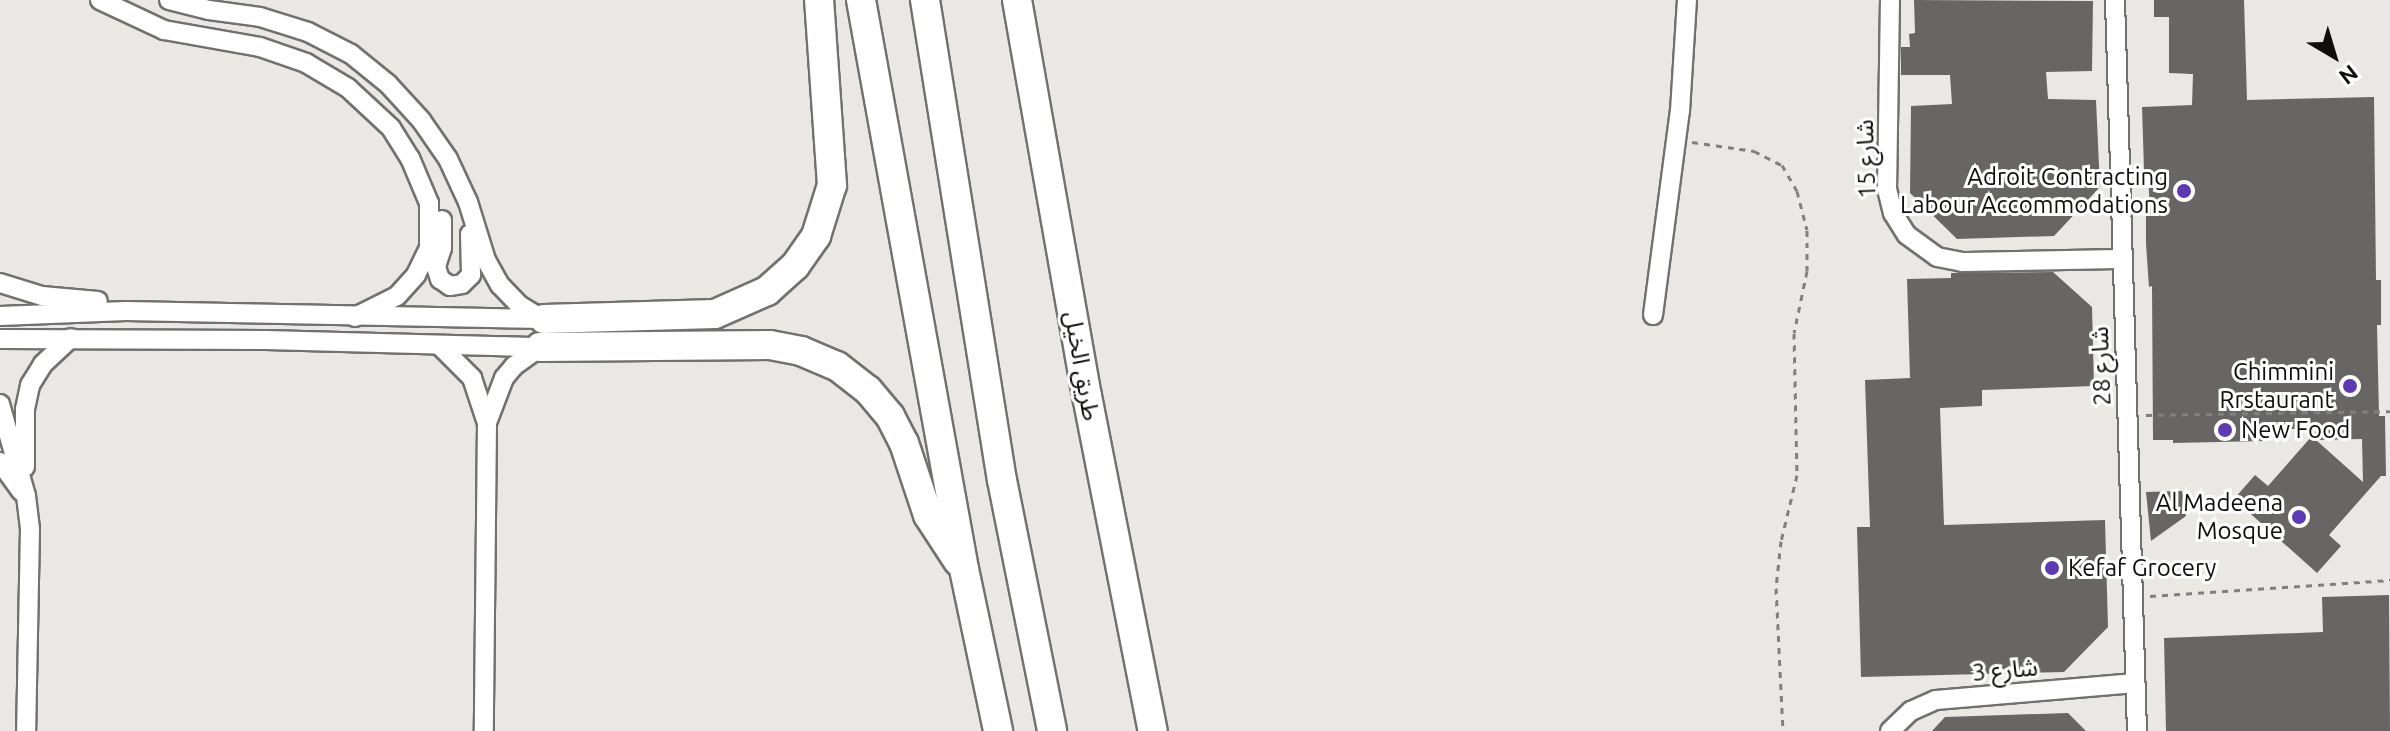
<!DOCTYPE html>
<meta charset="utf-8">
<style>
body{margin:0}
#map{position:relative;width:2390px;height:731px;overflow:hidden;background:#e9e8e5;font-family:Ubuntu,"Noto Sans Arabic",sans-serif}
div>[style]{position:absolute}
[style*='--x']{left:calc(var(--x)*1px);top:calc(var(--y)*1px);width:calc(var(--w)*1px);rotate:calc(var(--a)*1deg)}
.building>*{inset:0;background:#686664}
.path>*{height:3px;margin-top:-1.5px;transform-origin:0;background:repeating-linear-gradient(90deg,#81807e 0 6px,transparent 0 12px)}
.roads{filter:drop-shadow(2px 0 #72716e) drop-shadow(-2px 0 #72716e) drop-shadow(0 2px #72716e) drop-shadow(0 -2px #72716e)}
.minor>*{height:18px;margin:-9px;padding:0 9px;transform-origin:9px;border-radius:9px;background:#fff}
.highway>*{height:28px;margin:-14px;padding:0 14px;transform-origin:14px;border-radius:14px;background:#fff}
.dots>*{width:22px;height:22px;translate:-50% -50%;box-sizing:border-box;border:4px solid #fff;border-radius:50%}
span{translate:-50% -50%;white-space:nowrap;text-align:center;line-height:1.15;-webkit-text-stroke:6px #fff;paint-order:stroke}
.street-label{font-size:24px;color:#0e0e0d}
.poi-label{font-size:24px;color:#0e0e0d}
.right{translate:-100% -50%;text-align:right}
.left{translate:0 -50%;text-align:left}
.north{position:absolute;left:2294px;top:16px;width:80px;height:80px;-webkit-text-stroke:6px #fff;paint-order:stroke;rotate:142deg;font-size:22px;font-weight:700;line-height:32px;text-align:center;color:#0e0e0d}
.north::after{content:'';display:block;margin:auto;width:28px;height:36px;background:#0e0e0d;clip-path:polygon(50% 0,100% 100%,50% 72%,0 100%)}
</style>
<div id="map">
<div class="building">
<div style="clip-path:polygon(1914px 0,2093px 1px,2092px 71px,2046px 72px,2048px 99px,2096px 100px,2100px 187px,2054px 236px,1957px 239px,1910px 193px,1911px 106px,1952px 104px,1950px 75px,1901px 75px,1901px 47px,1910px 47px,1909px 34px,1915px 33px)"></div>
<div style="clip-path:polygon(evenodd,2154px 0,2244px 0,2247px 100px,2374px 97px,2376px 280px,2381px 280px,2381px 325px,2377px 325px,2379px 416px,2385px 416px,2386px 476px,2381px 476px,2329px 535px,2341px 546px,2317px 573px,2234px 499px,2255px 475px,2268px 486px,2319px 428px,2263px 430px,2263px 441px,2173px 443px,2173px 440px,2153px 440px,2152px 286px,2149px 287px,2146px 244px,2146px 215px,2150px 215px,2148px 170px,2144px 170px,2142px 107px,2192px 105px,2193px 74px,2169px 73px,2169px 17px,2154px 17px,2154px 0,2362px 439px,2363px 482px,2316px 440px,2362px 439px)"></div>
<div style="clip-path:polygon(2053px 272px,2092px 307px,2094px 386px,1982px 390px,1982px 406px,1940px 408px,1944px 525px,2105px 520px,2108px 627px,2064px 672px,1861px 677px,1857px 527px,1870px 527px,1865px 380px,1910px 378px,1907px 279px,1951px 278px,1951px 273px)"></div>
<div style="clip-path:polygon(2182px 491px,2186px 516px,2151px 541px,2146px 492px)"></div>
<div style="clip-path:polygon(2389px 595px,2390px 731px,2166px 731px,2164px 638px,2323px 632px,2322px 597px)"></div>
<div style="clip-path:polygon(2068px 713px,2086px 731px,1932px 731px,1945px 717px)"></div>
</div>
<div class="path">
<div style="--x:1692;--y:142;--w:63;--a:8.3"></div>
<div style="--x:1754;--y:151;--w:31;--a:27"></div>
<div style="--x:1782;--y:165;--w:30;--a:60"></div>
<div style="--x:1797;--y:191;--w:40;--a:75.6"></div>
<div style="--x:1807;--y:230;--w:41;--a:90"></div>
<div style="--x:1807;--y:271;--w:63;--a:101.8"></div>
<div style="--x:1794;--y:333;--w:142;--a:88.8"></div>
<div style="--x:1797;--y:475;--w:68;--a:103.6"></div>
<div style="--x:1781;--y:541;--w:47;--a:96.1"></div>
<div style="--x:1776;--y:588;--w:143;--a:87.2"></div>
<div style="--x:2146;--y:415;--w:244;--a:-0.9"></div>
<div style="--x:2150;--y:596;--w:241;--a:-3.8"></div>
</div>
<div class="roads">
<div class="minor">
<div style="--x:100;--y:0;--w:71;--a:25.1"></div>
<div style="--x:164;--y:30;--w:97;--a:10"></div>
<div style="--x:260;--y:47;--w:49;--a:19.2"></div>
<div style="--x:306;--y:63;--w:49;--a:30.8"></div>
<div style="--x:348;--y:88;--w:59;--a:42.9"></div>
<div style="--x:391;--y:128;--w:36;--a:58"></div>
<div style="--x:410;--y:158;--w:49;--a:67.1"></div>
<div style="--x:429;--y:203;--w:45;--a:90"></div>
<div style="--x:429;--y:248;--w:30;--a:116"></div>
<div style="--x:416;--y:275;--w:28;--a:132"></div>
<div style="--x:397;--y:296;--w:47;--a:153.4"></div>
<div style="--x:169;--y:0;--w:41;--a:14"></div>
<div style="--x:209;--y:10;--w:51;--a:7.8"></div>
<div style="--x:260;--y:17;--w:50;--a:17.4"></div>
<div style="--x:308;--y:32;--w:48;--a:27.1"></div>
<div style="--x:351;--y:54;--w:48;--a:39"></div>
<div style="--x:388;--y:84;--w:49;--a:47.5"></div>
<div style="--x:421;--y:120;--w:47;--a:55.3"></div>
<div style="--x:448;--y:159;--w:47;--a:65.1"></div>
<div style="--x:468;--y:202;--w:61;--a:72.8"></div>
<div style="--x:486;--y:260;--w:29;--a:61"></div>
<div style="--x:500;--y:285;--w:28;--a:46"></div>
<div style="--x:519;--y:305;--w:26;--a:31"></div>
<div style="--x:1890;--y:0;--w:189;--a:90.9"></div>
<div style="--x:1887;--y:189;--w:25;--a:76"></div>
<div style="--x:1893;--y:213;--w:26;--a:58"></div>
<div style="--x:1907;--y:235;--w:37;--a:36"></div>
<div style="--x:1937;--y:257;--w:25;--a:11"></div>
<div style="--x:1962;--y:262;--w:159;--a:-1.1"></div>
<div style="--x:2115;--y:0;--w:731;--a:88.28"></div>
<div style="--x:442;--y:220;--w:28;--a:90"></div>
<div style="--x:442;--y:248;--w:20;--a:108"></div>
<div style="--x:436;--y:267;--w:13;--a:72"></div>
<div style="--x:440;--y:279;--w:12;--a:35"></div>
<div style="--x:450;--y:286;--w:12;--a:-9"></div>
<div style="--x:462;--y:284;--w:13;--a:-45"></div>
<div style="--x:471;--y:275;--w:41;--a:-91.4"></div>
<div style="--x:0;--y:283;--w:44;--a:17.2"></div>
<div style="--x:42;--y:296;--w:56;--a:5.1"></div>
<div style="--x:1653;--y:315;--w:206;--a:-82.5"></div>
<div style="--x:1680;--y:111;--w:111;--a:-86.4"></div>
<div style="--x:0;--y:316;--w:126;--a:-2.3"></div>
<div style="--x:126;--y:311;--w:418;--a:1.1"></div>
<div style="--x:0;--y:339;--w:266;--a:0.2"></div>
<div style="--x:266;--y:340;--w:274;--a:1.5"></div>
<div style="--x:439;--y:345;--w:47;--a:45"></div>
<div style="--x:472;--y:378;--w:47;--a:71.6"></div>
<div style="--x:487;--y:423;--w:308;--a:90.6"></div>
<div style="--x:0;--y:404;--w:96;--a:74.2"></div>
<div style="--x:26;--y:496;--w:33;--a:83"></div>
<div style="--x:30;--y:529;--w:202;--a:91.1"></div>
<div style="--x:488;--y:420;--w:45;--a:-69.1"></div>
<div style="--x:504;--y:378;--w:16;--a:-50"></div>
<div style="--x:514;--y:366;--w:32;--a:-36"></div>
<div style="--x:0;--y:462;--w:36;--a:54"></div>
<div style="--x:25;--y:467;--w:58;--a:-90"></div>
<div style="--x:25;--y:409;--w:25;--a:-78"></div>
<div style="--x:30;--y:385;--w:25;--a:-58"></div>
<div style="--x:43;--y:364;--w:38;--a:-43"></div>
<div style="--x:1890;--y:731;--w:29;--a:-44"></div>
<div style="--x:1911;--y:711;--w:27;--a:-24"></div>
<div style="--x:1936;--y:700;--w:200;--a:-4.9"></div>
</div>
<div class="highway">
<div style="--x:861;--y:0;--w:578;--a:79.74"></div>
<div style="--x:964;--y:569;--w:166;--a:78.1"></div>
<div style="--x:925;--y:0;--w:486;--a:80.9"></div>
<div style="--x:1002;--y:480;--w:256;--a:78.7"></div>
<div style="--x:1017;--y:0;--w:402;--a:80"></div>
<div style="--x:1087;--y:396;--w:341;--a:78.9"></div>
<div style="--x:544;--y:319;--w:171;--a:-1.7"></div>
<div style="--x:715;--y:314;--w:57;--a:-23.9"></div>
<div style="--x:767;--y:291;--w:38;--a:-42"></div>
<div style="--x:795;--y:266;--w:37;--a:-55"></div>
<div style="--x:816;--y:236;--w:53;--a:-72.6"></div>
<div style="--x:832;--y:185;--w:185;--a:-94"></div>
<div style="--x:540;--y:347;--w:230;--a:-0.5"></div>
<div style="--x:770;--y:345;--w:32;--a:11"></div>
<div style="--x:801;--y:351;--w:39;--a:23"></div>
<div style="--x:837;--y:366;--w:39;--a:38"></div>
<div style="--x:868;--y:390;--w:34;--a:50"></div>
<div style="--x:890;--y:416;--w:30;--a:63"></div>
<div style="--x:904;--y:443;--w:76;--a:71.6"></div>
<div style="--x:928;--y:515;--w:55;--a:56.9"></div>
</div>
</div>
<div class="dots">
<div style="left:2184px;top:191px;background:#5d3ab2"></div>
<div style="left:2350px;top:386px;background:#5d3ab2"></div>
<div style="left:2225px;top:430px;background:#5d3ab2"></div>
<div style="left:2299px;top:517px;background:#5d3ab2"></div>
<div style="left:2052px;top:568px;background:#5d3ab2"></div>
</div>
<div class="street-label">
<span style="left:1866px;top:159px;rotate:-92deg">شارع 15</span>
<span style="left:1082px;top:366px;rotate:80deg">طريق الخيل</span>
<span style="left:2101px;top:366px;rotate:-92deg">شارع 28</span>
<span style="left:2005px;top:670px;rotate:-5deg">شارع 3</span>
</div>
<div class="poi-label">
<span class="right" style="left:2168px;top:191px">Adroit Contracting<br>Labour Accommodations</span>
<span class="right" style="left:2334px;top:386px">Chimmini<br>Rrstaurant</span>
<span class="left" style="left:2241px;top:430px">New Food</span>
<span class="right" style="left:2283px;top:517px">Al Madeena<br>Mosque</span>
<span class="left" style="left:2068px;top:568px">Kefaf Grocery</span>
</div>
<div class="north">N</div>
</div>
